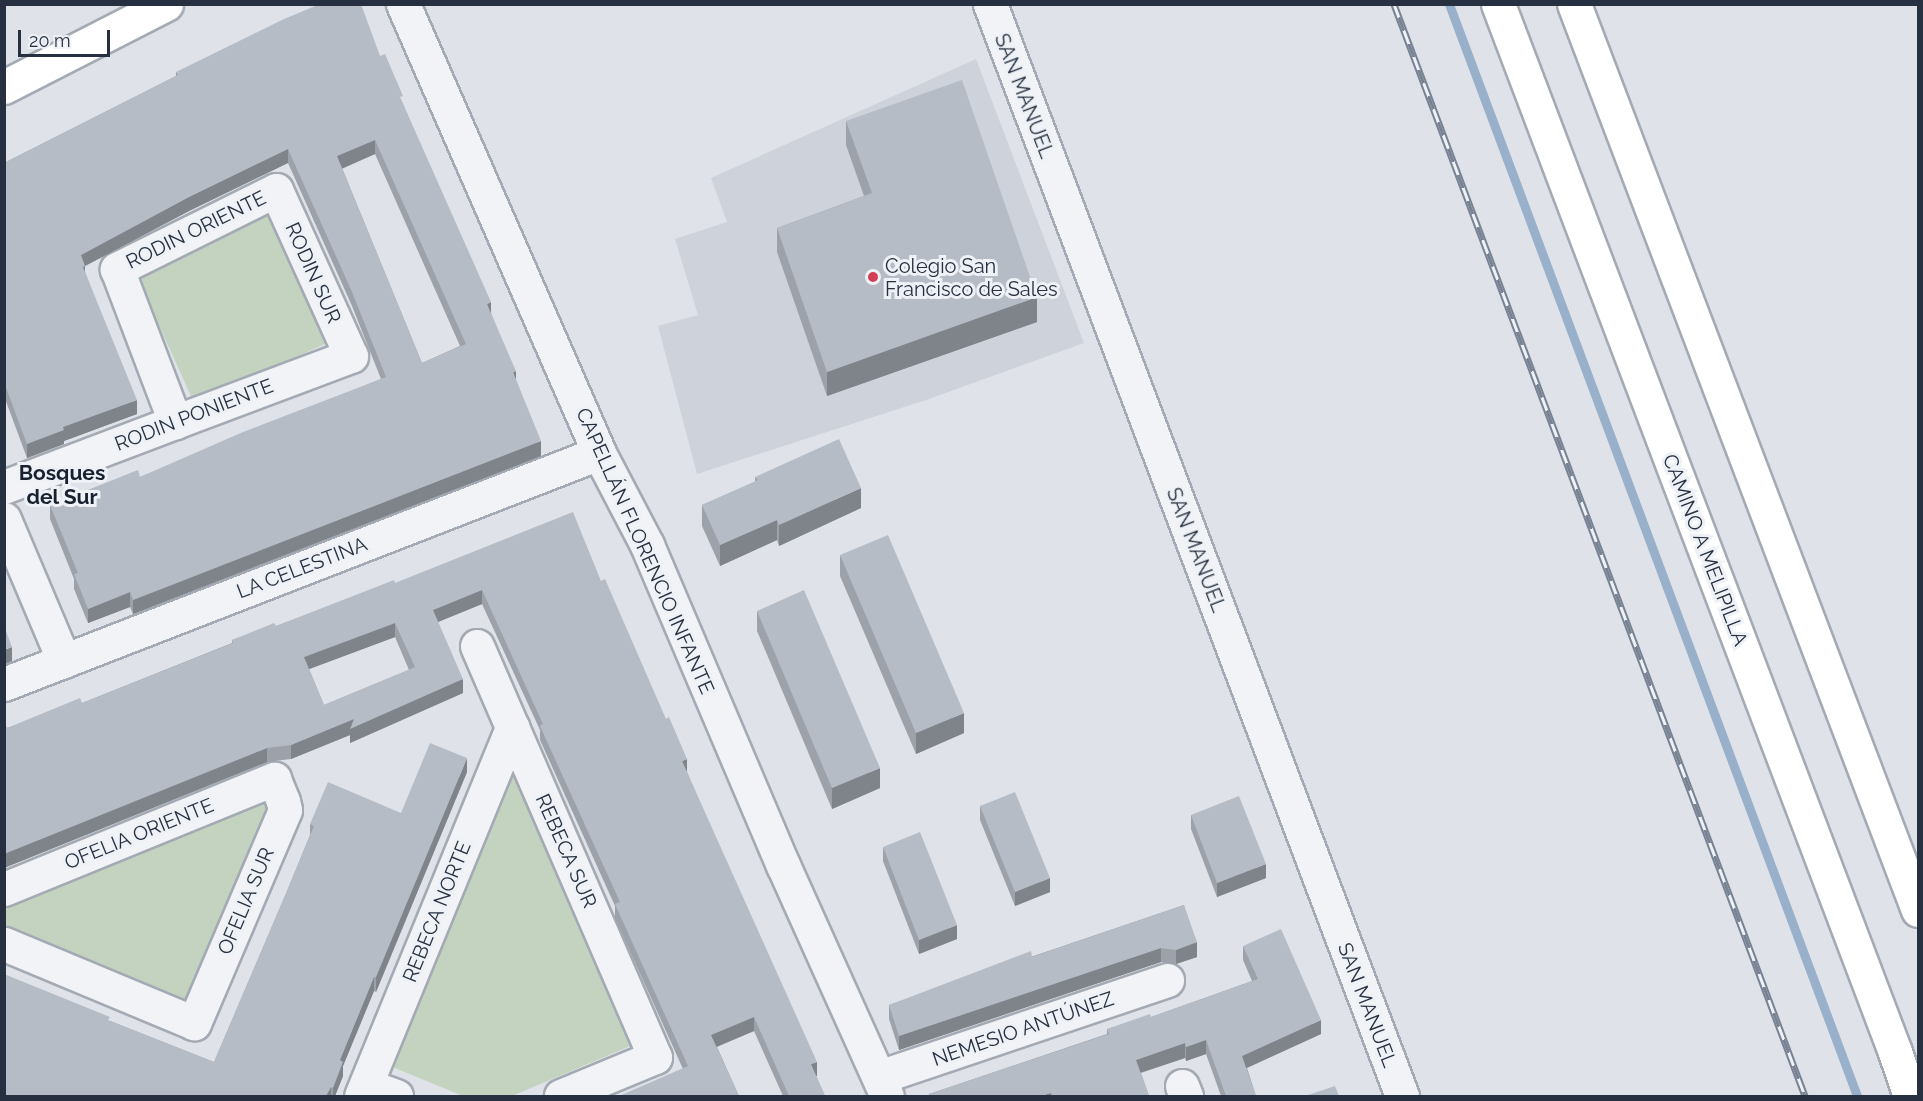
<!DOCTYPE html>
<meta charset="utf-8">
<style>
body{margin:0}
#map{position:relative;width:1923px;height:1101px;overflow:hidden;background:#dfe3e9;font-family:Raleway,sans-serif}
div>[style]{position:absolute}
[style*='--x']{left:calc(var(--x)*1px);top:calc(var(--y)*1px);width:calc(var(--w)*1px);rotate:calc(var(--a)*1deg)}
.built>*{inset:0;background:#cdd2db}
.green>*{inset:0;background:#c4d3c0}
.stream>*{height:9px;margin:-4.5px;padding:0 4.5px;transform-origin:4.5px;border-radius:4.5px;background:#98b0ca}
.roads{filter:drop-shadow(2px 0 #a4aab3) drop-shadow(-2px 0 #a4aab3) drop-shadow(0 2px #a4aab3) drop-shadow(0 -2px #a4aab3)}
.street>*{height:33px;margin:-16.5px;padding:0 16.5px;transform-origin:16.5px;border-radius:16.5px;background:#f2f3f7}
.secondary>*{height:33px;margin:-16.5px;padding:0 16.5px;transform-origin:16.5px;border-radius:16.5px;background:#fff}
.primary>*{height:33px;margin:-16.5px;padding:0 16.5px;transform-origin:16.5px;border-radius:16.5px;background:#fff}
.rail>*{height:7px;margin-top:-3.5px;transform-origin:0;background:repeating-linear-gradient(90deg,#eef2f6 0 14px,#788293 0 28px);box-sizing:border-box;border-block:2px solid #788293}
.wall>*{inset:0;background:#9da2aa}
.shaded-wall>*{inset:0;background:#7f848b}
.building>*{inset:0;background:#b6bcc6}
.dots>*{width:16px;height:16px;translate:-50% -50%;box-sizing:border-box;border:3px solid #eef2f6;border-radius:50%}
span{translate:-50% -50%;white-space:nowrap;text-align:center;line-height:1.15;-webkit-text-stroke:6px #eef2f6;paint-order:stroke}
.street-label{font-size:20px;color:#273040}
.poi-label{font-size:20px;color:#273040}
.left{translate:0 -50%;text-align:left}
.neighbourhood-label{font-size:21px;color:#192131;font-weight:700}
.frame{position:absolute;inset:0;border:6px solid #273040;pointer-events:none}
.scale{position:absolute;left:18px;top:30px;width:92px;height:27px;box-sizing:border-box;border:3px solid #273040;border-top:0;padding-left:8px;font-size:18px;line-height:21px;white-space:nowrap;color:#273040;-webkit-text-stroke:4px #eef2f6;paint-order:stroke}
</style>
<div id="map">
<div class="built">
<div style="clip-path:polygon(976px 59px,1084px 343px,929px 399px,697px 474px,658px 326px,698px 315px,675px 239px,727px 222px,711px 178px)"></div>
</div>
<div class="green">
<div style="clip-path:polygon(267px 210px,327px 343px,194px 403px,134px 270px)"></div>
<div style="clip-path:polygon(511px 758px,635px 1044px,512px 1096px,463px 1096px,385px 1064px)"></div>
<div style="clip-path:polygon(276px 799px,192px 1006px,5px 926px,5px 905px)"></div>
</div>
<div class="stream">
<div style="--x:1449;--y:4;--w:1166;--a:69.51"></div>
</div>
<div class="roads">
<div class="street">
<div style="--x:403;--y:4;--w:490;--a:66.4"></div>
<div style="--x:599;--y:453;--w:104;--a:62.4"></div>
<div style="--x:647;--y:545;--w:348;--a:67"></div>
<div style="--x:783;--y:865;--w:253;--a:65.8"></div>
<div style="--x:990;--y:4;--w:1167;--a:69.33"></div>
<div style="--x:4;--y:487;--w:183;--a:-20.8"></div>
<div style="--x:175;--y:422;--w:188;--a:-20.6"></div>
<div style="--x:351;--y:356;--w:182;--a:-114.3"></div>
<div style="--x:276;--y:190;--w:178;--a:153.6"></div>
<div style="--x:117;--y:269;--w:164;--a:69.2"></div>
<div style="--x:4;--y:519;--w:154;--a:67.1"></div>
<div style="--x:477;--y:646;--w:448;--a:66.6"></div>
<div style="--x:655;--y:1057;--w:102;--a:157.5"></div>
<div style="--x:4;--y:684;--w:638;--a:-21.22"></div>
<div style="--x:4;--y:889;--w:292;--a:-22.2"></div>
<div style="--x:274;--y:779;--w:24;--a:68"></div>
<div style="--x:283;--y:801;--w:9;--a:77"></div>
<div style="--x:285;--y:810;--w:232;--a:113.1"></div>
<div style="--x:194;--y:1023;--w:206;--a:-157.4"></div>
<div style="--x:879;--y:1077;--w:304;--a:-18.6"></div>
<div style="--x:366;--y:1085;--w:32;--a:20"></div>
<div style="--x:1182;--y:1086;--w:11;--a:68"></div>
<div style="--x:361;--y:1096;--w:399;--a:-67.7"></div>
</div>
<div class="secondary">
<div style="--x:4;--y:87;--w:182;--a:-27.1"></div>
</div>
<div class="primary">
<div style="--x:1498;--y:4;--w:1121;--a:69.25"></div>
<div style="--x:1895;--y:1052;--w:46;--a:71.2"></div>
<div style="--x:1574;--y:4;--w:969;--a:69.21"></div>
</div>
</div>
<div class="rail">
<div style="--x:1394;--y:4;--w:1167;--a:69.37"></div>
</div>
<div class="wall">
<div style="clip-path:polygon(evenodd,380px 56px,403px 104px,491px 313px,516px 382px,541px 456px,133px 614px,130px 607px,88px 623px,74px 589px,74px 579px,50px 519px,50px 505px,140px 477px,381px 379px,352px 306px,288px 163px,189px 211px,85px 266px,85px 272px,137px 414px,64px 441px,64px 444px,27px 458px,4px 396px,4px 163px,176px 76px,176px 72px,380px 56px,375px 154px,460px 346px,422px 363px,342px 168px,375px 154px)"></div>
<div style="clip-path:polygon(846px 121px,1037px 322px,827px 396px,777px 252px,777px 228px,864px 196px,846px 145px)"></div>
<div style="clip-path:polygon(755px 477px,861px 508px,779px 546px,777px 540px,720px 566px,702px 526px,702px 505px,755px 482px)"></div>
<div style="clip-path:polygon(840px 555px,964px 733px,916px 754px,840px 576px)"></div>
<div style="clip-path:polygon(evenodd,601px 581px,687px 772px,817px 1076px,816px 1076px,825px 1096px,783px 1096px,754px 1031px,717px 1047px,739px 1096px,683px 1069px,615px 918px,615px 906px,540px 740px,540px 730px,482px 604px,438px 622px,463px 693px,350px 743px,350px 735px,291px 759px,267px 762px,4px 868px,4px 724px,7px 728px,82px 703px,232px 643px,232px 640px,276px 626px,395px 583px,601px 581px,395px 637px,409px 670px,324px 705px,309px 669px,395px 637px)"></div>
<div style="clip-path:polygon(757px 611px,880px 788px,832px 809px,757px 631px)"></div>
<div style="clip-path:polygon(467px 772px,376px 992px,374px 991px,343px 1066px,343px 1076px,335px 1096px,4px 1096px,110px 1021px,214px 1062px,287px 891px,310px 835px,310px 824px,401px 813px)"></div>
<div style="clip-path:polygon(980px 806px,1050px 892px,1015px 906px,980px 820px)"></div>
<div style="clip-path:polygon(1191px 815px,1266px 878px,1217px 897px,1191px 829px)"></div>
<div style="clip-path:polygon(883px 847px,957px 939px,919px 954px,883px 861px)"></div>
<div style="clip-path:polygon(1184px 905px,1197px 957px,1176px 964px,1161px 962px,899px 1050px,889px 1019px,889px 1005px)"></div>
<div style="clip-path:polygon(1243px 946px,1321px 1034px,1247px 1068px,1256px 1096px,1221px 1096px,1206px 1054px,1186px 1061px,1185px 1058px,1141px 1073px,1149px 1096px,929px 1096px,929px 1094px,1107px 1034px,1107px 1029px,1151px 1017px,1252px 981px,1243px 960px)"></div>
</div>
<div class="shaded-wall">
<div style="clip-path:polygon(375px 140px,375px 154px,337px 171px,337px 156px)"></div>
<div style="clip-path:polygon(288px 149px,288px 163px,189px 211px,85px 266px,85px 280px,81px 255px,189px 197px)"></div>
<div style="clip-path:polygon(1037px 297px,1037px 322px,827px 396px,827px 372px)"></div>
<div style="clip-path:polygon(491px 302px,491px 316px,487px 304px)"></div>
<div style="clip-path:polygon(516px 371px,516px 385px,513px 372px)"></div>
<div style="clip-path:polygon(137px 400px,137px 414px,64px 441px,64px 444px,27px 458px,27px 444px,63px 427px)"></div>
<div style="clip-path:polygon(541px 441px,541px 456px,133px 614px,133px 600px)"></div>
<div style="clip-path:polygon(861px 488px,861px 508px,779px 546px,779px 525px)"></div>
<div style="clip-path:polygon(777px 520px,777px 540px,720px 566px,720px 545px)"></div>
<div style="clip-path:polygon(482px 590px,482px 604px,433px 624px,433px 610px)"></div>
<div style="clip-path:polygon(130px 592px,130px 607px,88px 623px,88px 609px)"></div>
<div style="clip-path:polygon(395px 623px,395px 637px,304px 671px,304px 657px)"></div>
<div style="clip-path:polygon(12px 647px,12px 661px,4px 664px,4px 650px)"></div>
<div style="clip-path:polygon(463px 679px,463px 693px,350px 743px,350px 735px,291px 759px,291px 745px,354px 719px)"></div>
<div style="clip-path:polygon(964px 713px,964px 733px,916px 754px,916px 733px)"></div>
<div style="clip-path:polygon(267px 748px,267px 762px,4px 868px,4px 854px)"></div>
<div style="clip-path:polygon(467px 758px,467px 772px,376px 992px,376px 977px)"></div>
<div style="clip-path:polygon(687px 759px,687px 773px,682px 761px)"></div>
<div style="clip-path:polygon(880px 768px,880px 788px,832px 809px,832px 788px)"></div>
<div style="clip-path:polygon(1266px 864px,1266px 878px,1217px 897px,1217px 883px)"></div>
<div style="clip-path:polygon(1050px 878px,1050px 892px,1015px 906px,1015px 892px)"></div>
<div style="clip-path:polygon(957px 925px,957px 939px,919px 954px,919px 940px)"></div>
<div style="clip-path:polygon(1197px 942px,1197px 957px,1176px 964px,1176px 950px)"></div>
<div style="clip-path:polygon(1161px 948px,1161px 962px,899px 1050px,899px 1036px)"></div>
<div style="clip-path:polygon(374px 977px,374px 991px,343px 1066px,343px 1076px,335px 1096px,333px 1096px,333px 1088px,340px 1060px)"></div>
<div style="clip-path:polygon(754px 1017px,754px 1031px,711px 1049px,711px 1035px)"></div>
<div style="clip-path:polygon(1321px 1020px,1321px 1034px,1242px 1070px,1242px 1056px)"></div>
<div style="clip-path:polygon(1206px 1040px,1206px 1054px,1186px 1061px,1186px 1047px)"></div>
<div style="clip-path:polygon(1185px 1043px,1185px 1058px,1136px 1074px,1136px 1060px)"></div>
<div style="clip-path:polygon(817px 1062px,817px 1076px,811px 1078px,811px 1064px)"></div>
<div style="clip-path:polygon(331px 1087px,331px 1096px,326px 1096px)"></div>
<div style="clip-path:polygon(1051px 1093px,1051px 1096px,1041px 1096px)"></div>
</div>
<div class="building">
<div style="clip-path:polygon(evenodd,320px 4px,361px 4px,380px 56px,385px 54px,403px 96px,400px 97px,491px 302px,487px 304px,516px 371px,513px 372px,541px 441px,133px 600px,130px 592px,88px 609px,74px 574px,78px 573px,50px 505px,138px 470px,140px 477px,243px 432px,386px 377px,352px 292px,288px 149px,189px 197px,81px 255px,85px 266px,83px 267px,137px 400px,63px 427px,64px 430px,27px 444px,4px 382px,4px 163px,178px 75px,176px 72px,284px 19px,320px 4px,375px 140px,466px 344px,422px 363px,337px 156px,375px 140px)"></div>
<div style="clip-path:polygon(962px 80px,1037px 297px,827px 372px,777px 228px,872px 193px,846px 121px)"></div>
<div style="clip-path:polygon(839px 439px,861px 488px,779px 525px,777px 520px,720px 545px,702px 505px,758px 480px,755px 477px)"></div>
<div style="clip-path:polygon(evenodd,573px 512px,601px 581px,605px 579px,666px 719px,669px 717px,687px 759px,682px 761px,817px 1062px,811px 1064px,825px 1096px,789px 1096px,754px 1017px,711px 1035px,739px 1096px,619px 1096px,688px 1066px,615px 904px,620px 902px,540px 726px,543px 724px,482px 590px,433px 610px,463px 679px,350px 729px,354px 719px,291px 745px,267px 748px,4px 854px,4px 724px,5px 723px,7px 728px,80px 698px,82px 703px,233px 643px,232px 640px,274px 623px,276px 626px,394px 580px,395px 583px,573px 512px,395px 623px,415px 667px,324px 705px,304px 657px,395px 623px)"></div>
<div style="clip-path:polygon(888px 535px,964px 713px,916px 733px,840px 555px)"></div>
<div style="clip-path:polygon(804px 590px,880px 768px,832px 788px,757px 611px)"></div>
<div style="clip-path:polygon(4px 626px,12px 647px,4px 650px)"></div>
<div style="clip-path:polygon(430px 743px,467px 758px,376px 977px,374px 977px,340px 1060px,343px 1062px,333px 1088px,331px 1087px,326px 1096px,4px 1096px,4px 974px,110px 1017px,108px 1020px,214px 1062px,287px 891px,314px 826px,310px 824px,328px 782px,401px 813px)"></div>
<div style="clip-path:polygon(1015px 792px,1050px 878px,1015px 892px,980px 806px)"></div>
<div style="clip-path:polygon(1239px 796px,1266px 864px,1217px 883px,1191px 815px)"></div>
<div style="clip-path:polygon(920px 832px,957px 925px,919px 940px,883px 847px)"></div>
<div style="clip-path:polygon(1184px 905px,1197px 942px,1176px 950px,1161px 948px,899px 1036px,889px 1005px,1031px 951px,1032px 957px)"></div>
<div style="clip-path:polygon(1281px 929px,1321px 1020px,1242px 1056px,1256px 1096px,1226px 1096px,1206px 1040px,1186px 1047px,1185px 1043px,1136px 1060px,1149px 1096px,1052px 1096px,1051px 1093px,1041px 1096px,930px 1096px,929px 1094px,1109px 1034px,1107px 1029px,1150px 1014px,1151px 1017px,1258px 979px,1243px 946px)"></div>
<div style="clip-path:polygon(1335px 1086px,1339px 1096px,1309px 1096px,1308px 1095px)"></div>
</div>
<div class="dots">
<div style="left:873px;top:277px;background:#d33f54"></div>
</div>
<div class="street-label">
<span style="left:1024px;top:96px;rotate:69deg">SAN MANUEL</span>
<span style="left:196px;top:230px;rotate:-26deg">RODIN ORIENTE</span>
<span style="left:313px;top:273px;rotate:66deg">RODIN SUR</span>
<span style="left:194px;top:415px;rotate:-21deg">RODIN PONIENTE</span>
<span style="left:1196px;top:550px;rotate:69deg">SAN MANUEL</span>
<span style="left:1705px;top:550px;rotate:69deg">CAMINO A MELIPILLA</span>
<span style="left:645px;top:551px;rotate:66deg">CAPELLÁN FLORENCIO INFANTE</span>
<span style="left:302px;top:568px;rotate:-21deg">LA CELESTINA</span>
<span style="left:139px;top:834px;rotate:-22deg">OFELIA ORIENTE</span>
<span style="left:566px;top:851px;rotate:66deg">REBECA SUR</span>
<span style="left:246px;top:901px;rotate:-67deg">OFELIA SUR</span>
<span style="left:437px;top:912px;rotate:-68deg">REBECA NORTE</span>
<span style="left:1367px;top:1005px;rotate:69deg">SAN MANUEL</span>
<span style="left:1023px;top:1029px;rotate:-19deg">NEMESIO ANTÚNEZ</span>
</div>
<div class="poi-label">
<span class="left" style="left:885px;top:278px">Colegio San<br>Francisco de Sales</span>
</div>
<div class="neighbourhood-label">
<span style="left:62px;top:485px">Bosques<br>del Sur</span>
</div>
<div class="frame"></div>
<div class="scale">20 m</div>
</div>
